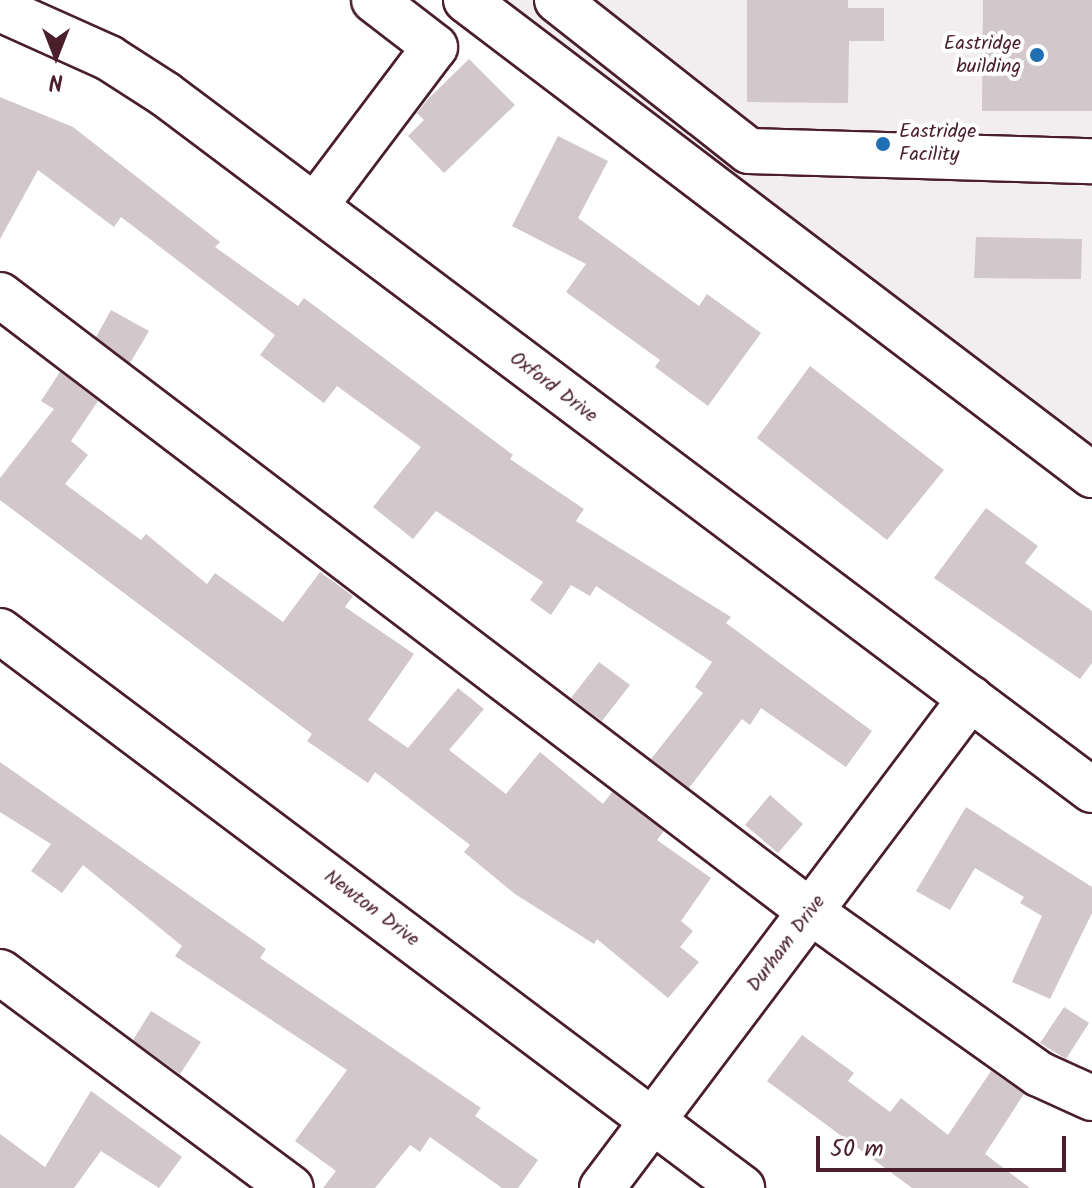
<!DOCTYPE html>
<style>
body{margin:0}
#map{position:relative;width:1092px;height:1188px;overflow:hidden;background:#fff;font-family:Kalam,sans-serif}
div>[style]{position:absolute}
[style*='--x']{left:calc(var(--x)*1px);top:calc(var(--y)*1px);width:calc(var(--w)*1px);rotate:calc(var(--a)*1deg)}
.built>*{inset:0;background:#f2eeef}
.building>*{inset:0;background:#d2c7cb}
.roads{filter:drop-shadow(2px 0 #4a1f2b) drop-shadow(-2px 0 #4a1f2b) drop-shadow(0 2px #4a1f2b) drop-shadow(0 -2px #4a1f2b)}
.minor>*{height:44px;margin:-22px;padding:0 22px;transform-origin:22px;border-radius:22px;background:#fff}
.dots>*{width:22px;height:22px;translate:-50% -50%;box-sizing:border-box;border:4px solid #fff;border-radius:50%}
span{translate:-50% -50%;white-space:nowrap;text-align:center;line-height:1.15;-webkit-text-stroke:8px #fff;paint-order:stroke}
.poi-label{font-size:20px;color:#4a1f2b}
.right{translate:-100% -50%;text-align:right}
.left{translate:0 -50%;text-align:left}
.street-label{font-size:20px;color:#4a1f2b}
.north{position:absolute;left:16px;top:16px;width:80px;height:80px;-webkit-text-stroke:6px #fff;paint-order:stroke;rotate:180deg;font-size:22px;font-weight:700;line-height:32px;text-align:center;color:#4a1f2b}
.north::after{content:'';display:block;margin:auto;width:28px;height:36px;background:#4a1f2b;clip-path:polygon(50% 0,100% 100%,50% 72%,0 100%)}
.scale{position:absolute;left:816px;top:1136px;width:250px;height:36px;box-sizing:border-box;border:4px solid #4a1f2b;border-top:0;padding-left:10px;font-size:24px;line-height:28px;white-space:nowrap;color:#4a1f2b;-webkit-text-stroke:6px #fff;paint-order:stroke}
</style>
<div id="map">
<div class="built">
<div style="clip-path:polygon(485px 0,1092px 0,1092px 459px)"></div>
</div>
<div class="building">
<div style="clip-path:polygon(747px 0,848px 0,848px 8px,884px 8px,884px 41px,849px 41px,848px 103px,747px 102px)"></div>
<div style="clip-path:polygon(983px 0,1092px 0,1092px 111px,982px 111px)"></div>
<div style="clip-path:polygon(469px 59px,515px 105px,444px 173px,408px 136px,424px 120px,417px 113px,427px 100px)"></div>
<div style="clip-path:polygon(0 97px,73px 127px,220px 242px,215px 247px,298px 306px,304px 298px,513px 455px,510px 459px,584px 509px,576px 521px,731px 617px,726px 623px,872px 731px,846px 767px,761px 708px,750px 725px,742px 719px,689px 788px,651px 759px,703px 693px,695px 687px,712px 662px,596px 586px,590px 596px,571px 585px,551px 615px,530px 600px,543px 582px,436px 511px,413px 539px,373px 507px,421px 447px,337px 386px,324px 403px,260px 355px,275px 335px,121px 217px,114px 227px,38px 170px,0 239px)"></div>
<div style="clip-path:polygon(558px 136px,608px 161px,578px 218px,699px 306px,707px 294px,761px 333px,708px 406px,655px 367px,660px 360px,566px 292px,586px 264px,512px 226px)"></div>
<div style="clip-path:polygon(976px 237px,1082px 239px,1081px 279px,974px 278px)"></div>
<div style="clip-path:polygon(111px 310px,149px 331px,130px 363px,96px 337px)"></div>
<div style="clip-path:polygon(810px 366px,944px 470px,887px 540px,757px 438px)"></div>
<div style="clip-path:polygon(60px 372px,98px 401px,71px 441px,88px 455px,65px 484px,141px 540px,146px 534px,207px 584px,215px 573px,283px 622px,320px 572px,353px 596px,345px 607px,414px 654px,368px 720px,408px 748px,458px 688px,484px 709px,449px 750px,506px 794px,540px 752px,603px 804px,612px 792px,664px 831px,657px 840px,711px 878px,681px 921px,693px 931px,680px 947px,699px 962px,668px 998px,597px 939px,594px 944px,515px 894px,464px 852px,470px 845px,375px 772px,368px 783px,307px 741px,312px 734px,0 500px,0 478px,54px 409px,41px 401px)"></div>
<div style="clip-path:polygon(986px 508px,1038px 546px,1025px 563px,1092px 611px,1092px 663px,1080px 679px,934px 578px)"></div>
<div style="clip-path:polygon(599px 662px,630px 685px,602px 721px,571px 698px)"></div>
<div style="clip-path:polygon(0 762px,266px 949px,260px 958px,481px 1108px,475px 1116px,538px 1160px,518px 1188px,502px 1188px,430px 1137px,420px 1152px,410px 1145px,375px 1188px,323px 1188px,336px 1171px,295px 1141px,347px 1070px,175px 956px,182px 946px,83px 865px,62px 893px,31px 871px,51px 844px,0 812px)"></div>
<div style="clip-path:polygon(770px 795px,803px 824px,778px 853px,745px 825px)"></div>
<div style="clip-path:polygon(966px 807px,1092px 887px,1092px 913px,1050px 999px,1012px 982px,1042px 916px,1020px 903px,1024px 897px,975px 868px,950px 910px,916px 891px)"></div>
<div style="clip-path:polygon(1064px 1007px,1089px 1023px,1066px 1059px,1040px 1043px)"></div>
<div style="clip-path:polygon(151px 1011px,201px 1042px,180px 1074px,133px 1040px)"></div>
<div style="clip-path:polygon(802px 1035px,854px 1073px,848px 1081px,890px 1112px,901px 1098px,948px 1135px,991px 1071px,1024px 1094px,985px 1154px,1030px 1188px,912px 1188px,767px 1081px)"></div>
<div style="clip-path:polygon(91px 1091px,182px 1157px,159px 1188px,101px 1151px,74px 1188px,0 1188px,0 1134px,45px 1167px)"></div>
</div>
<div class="roads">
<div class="minor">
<div style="--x:466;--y:0;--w:786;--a:37.19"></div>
<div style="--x:557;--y:0;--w:244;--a:38.2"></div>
<div style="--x:749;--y:151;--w:343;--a:1.7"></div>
<div style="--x:0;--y:9;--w:120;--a:24.2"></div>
<div style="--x:109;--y:58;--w:67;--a:32.7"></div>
<div style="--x:165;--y:94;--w:1159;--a:36.9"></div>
<div style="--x:315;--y:206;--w:199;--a:-53"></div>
<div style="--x:435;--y:47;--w:77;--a:-142.4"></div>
<div style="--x:0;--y:295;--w:1019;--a:37.26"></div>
<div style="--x:811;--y:912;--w:280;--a:35.4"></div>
<div style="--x:1039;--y:1074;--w:58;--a:24.4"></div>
<div style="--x:0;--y:631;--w:928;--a:36.89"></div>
<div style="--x:0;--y:972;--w:362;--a:36.6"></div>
<div style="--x:602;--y:1188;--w:613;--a:-53.02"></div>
</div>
</div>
<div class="dots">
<div style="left:1037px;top:55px;background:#1f6fb2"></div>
<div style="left:883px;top:144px;background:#1f6fb2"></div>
</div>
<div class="poi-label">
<span class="right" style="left:1021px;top:56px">Eastridge<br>building</span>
<span class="left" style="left:899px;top:144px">Eastridge<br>Facility</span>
</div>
<div class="street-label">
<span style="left:553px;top:388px;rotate:37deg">Oxford Drive</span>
<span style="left:371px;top:909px;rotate:37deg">Newton Drive</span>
<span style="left:787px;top:944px;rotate:-53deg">Durham Drive</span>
</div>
<div class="north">N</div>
<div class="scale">50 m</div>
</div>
